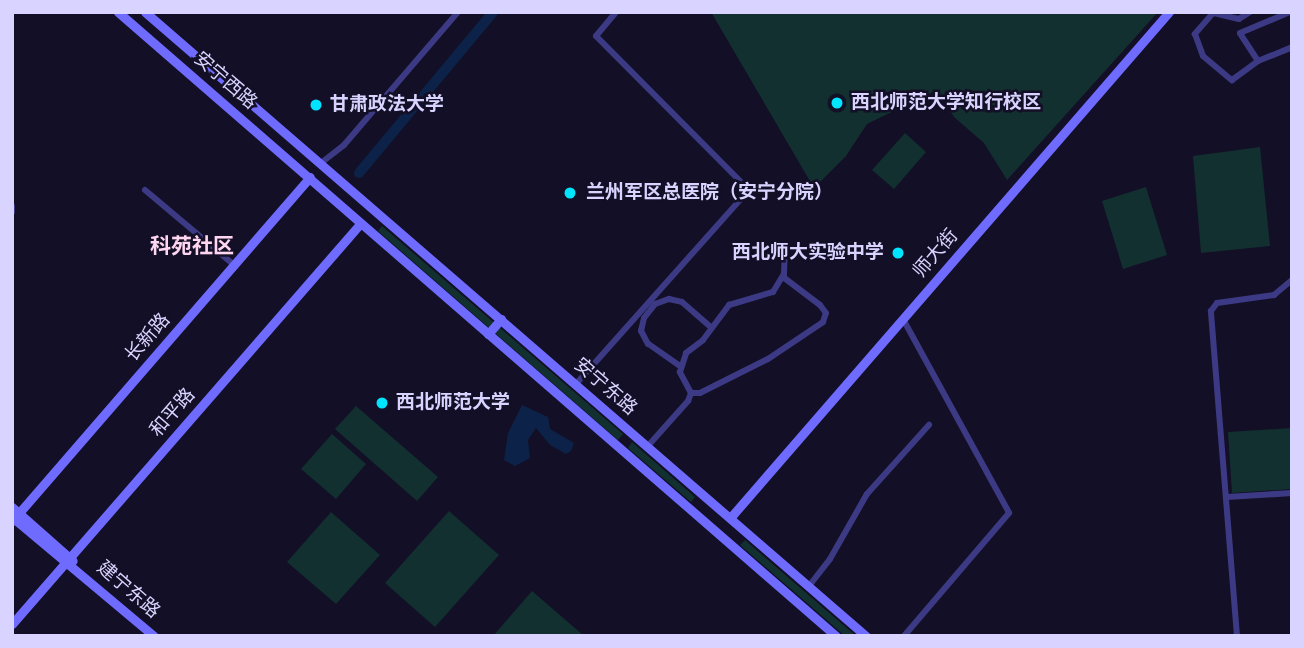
<!DOCTYPE html>
<meta charset="utf-8">
<style>
body{margin:0}
#map{position:relative;width:1304px;height:648px;overflow:hidden;background:#130f26;font-family:"Sofia Sans Condensed","Noto Sans SC",sans-serif}
div>[style]{position:absolute}
[style*='--x']{left:calc(var(--x)*1px);top:calc(var(--y)*1px);width:calc(var(--w)*1px);rotate:calc(var(--a)*1deg)}
.green>*{inset:0;background:#12302f}
.water>*{inset:0;background:#0c2248}
.river>*{height:10px;margin:-5px;padding:0 5px;transform-origin:5px;border-radius:5px;background:#0c2248}
.street>*{height:6px;margin:-3px;padding:0 3px;transform-origin:3px;border-radius:3px;background:#3d3a85}
.secondary>*{height:9px;margin:-4.5px;padding:0 4.5px;transform-origin:4.5px;border-radius:4.5px;background:#6f6bff}
.dots>*{width:19px;height:19px;translate:-50% -50%;box-sizing:border-box;border:4px solid #130f26;border-radius:50%}
span{translate:-50% -50%;white-space:nowrap;text-align:center;line-height:1.15;-webkit-text-stroke:5px #130f26;paint-order:stroke}
.street-label{font-size:19px;color:#d9d4ff}
.poi-label{font-size:19px;color:#d9d4ff;font-weight:700}
.left{translate:0 -50%;text-align:left}
.right{translate:-100% -50%;text-align:right}
.neighbourhood-label{font-size:21px;color:#ffd6f0;font-weight:700}
.frame{position:absolute;inset:0;border:14px solid #d9d4ff;pointer-events:none}
</style>
<div id="map">
<div class="green">
<div style="clip-path:polygon(711px 12px,1158px 12px,1007px 180px,984px 143px,954px 117px,937px 90px,867px 124px,846px 156px,814px 188px)"></div>
<div style="clip-path:polygon(905px 133px,926px 152px,894px 189px,872px 170px)"></div>
<div style="clip-path:polygon(1260px 147px,1270px 246px,1201px 253px,1193px 156px)"></div>
<div style="clip-path:polygon(1146px 187px,1167px 255px,1123px 269px,1102px 201px)"></div>
<div style="clip-path:polygon(382px 226px,623px 434px,618px 440px,378px 231px)"></div>
<div style="clip-path:polygon(356px 406px,438px 477px,417px 501px,335px 429px)"></div>
<div style="clip-path:polygon(1292px 428px,1292px 489px,1232px 493px,1228px 432px)"></div>
<div style="clip-path:polygon(332px 434px,366px 464px,336px 499px,301px 469px)"></div>
<div style="clip-path:polygon(632px 442px,695px 497px,691px 502px,628px 448px)"></div>
<div style="clip-path:polygon(449px 511px,499px 555px,435px 627px,385px 583px)"></div>
<div style="clip-path:polygon(331px 512px,380px 555px,336px 604px,287px 562px)"></div>
<div style="clip-path:polygon(745px 540px,856px 636px,845px 636px,740px 545px)"></div>
<div style="clip-path:polygon(532px 591px,583px 635px,582px 636px,493px 636px)"></div>
</div>
<div class="water">
<div style="clip-path:polygon(522px 405px,548px 417px,550px 429px,574px 443px,571px 451px,566px 454px,550px 445px,536px 428px,528px 440px,530px 458px,515px 466px,504px 460px,508px 433px)"></div>
</div>
<div class="river">
<div style="--x:359;--y:173;--w:209;--a:-50.2"></div>
</div>
<div class="street">
<div style="--x:1250;--y:12;--w:13;--a:148"></div>
<div style="--x:1239;--y:19;--w:27;--a:-167"></div>
<div style="--x:1213;--y:13;--w:28;--a:131"></div>
<div style="--x:1195;--y:34;--w:23;--a:70"></div>
<div style="--x:1203;--y:56;--w:38;--a:40"></div>
<div style="--x:1232;--y:80;--w:32;--a:-36"></div>
<div style="--x:1258;--y:61;--w:37;--a:-22"></div>
<div style="--x:1258;--y:61;--w:33;--a:-123"></div>
<div style="--x:1240;--y:33;--w:54;--a:-22.8"></div>
<div style="--x:321;--y:163;--w:29;--a:-38"></div>
<div style="--x:344;--y:145;--w:175;--a:-49.4"></div>
<div style="--x:145;--y:190;--w:116;--a:40.1"></div>
<div style="--x:12;--y:206;--w:6;--a:90"></div>
<div style="--x:903;--y:319;--w:221;--a:61.3"></div>
<div style="--x:1009;--y:513;--w:162;--a:130.5"></div>
<div style="--x:680;--y:366;--w:39;--a:-145"></div>
<div style="--x:648;--y:344;--w:15;--a:-118"></div>
<div style="--x:641;--y:331;--w:13;--a:-77"></div>
<div style="--x:644;--y:318;--w:18;--a:-52"></div>
<div style="--x:655;--y:304;--w:15;--a:-20"></div>
<div style="--x:669;--y:299;--w:13;--a:13"></div>
<div style="--x:682;--y:302;--w:38;--a:41"></div>
<div style="--x:576;--y:384;--w:260;--a:-48.3"></div>
<div style="--x:749;--y:190;--w:217;--a:-134.8"></div>
<div style="--x:596;--y:36;--w:31;--a:-50"></div>
<div style="--x:691;--y:393;--w:9;--a:0"></div>
<div style="--x:700;--y:393;--w:76;--a:-26.6"></div>
<div style="--x:768;--y:359;--w:66;--a:-33.9"></div>
<div style="--x:823;--y:322;--w:9;--a:-72"></div>
<div style="--x:826;--y:313;--w:10;--a:-127"></div>
<div style="--x:820;--y:305;--w:46;--a:-142.9"></div>
<div style="--x:647;--y:447;--w:62;--a:-48.3"></div>
<div style="--x:688;--y:401;--w:9;--a:-69"></div>
<div style="--x:691;--y:393;--w:24;--a:-118"></div>
<div style="--x:680;--y:372;--w:20;--a:-72"></div>
<div style="--x:686;--y:353;--w:21;--a:-37"></div>
<div style="--x:703;--y:340;--w:44;--a:-53.4"></div>
<div style="--x:729;--y:305;--w:46;--a:-16.5"></div>
<div style="--x:773;--y:292;--w:21;--a:-59"></div>
<div style="--x:784;--y:274;--w:23;--a:-88"></div>
<div style="--x:1227;--y:497;--w:65;--a:-3.5"></div>
<div style="--x:809;--y:586;--w:34;--a:-52"></div>
<div style="--x:830;--y:559;--w:75;--a:-60.4"></div>
<div style="--x:867;--y:494;--w:93;--a:-48.1"></div>
<div style="--x:1237;--y:636;--w:326;--a:-94.6"></div>
<div style="--x:1211;--y:311;--w:10;--a:-53"></div>
<div style="--x:1217;--y:303;--w:58;--a:-8"></div>
<div style="--x:1274;--y:295;--w:23;--a:-40"></div>
</div>
<div class="secondary">
<div style="--x:118;--y:12;--w:951;--a:40.99"></div>
<div style="--x:145;--y:12;--w:954;--a:40.88"></div>
<div style="--x:488;--y:334;--w:20;--a:-49"></div>
<div style="--x:12;--y:507;--w:81;--a:41.5"></div>
<div style="--x:12;--y:517;--w:185;--a:40"></div>
<div style="--x:730;--y:518;--w:670;--a:-49.06"></div>
<div style="--x:12;--y:521;--w:455;--a:-49.1"></div>
<div style="--x:12;--y:624;--w:530;--a:-48.98"></div>
</div>
<div class="dots">
<div style="left:837px;top:103px;background:#00e5ff"></div>
<div style="left:316px;top:105px;background:#00e5ff"></div>
<div style="left:570px;top:193px;background:#00e5ff"></div>
<div style="left:898px;top:253px;background:#00e5ff"></div>
<div style="left:382px;top:403px;background:#00e5ff"></div>
</div>
<div class="street-label">
<span style="left:225px;top:81px;rotate:41deg">安宁西路</span>
<span style="left:936px;top:254px;rotate:-49deg">师大街</span>
<span style="left:148px;top:338px;rotate:-49deg">长新路</span>
<span style="left:605px;top:387px;rotate:41deg">安宁东路</span>
<span style="left:173px;top:413px;rotate:-49deg">和平路</span>
<span style="left:128px;top:590px;rotate:41deg">建宁东路</span>
</div>
<div class="poi-label">
<span class="left" style="left:851px;top:103px">西北师范大学知行校区</span>
<span class="left" style="left:330px;top:105px">甘肃政法大学</span>
<span class="left" style="left:586px;top:193px">兰州军区总医院（安宁分院）</span>
<span class="right" style="left:884px;top:253px">西北师大实验中学</span>
<span class="left" style="left:396px;top:403px">西北师范大学</span>
</div>
<div class="neighbourhood-label">
<span style="left:192px;top:247px">科苑社区</span>
</div>
<div class="frame"></div>
</div>
